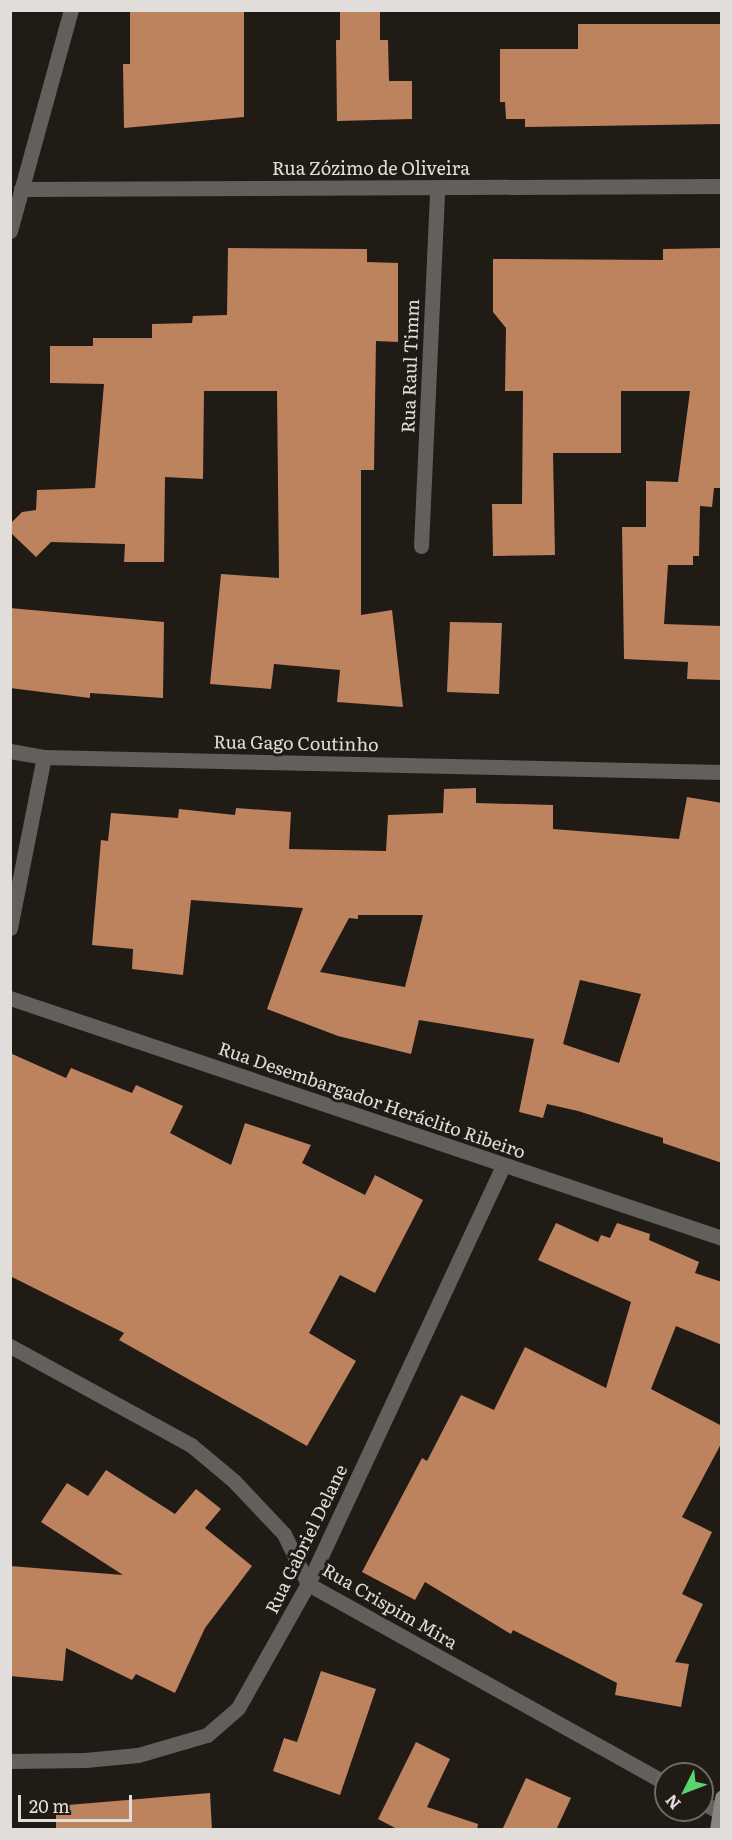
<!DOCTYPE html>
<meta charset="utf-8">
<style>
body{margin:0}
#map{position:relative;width:732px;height:1840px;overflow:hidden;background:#211b16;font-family:Literata,serif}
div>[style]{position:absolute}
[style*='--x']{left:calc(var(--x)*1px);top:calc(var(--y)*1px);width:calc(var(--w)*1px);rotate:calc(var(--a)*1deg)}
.building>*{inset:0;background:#bd825e}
.street>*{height:15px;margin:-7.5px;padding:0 7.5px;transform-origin:7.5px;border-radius:7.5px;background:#62605d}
.secondary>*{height:15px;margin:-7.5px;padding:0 7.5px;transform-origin:7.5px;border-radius:7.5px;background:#8b8682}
span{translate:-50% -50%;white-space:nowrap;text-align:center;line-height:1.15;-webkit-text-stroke:6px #211b16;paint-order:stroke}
.street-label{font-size:18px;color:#e1ddda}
.frame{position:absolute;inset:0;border:12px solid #e1ddda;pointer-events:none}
.north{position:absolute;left:654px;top:1762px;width:60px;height:60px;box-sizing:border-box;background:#211b16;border:2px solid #6e6964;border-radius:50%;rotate:228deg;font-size:16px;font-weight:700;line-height:24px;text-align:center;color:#e1ddda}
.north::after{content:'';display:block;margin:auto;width:21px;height:27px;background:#5ad56e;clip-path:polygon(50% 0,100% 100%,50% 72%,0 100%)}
.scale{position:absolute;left:18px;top:1795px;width:114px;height:27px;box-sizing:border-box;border:3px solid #e1ddda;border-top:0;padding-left:8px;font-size:18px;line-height:21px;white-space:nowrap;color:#e1ddda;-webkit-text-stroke:4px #211b16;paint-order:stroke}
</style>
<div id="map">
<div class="building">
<div style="clip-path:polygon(130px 10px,244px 10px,244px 117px,124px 128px,123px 64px,130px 64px)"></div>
<div style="clip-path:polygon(340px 10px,380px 10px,380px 40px,388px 40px,389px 81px,412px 81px,412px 119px,337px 121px,336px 40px,340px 40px)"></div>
<div style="clip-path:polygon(578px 24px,722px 24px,722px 124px,525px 127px,525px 119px,506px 119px,505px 102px,500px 102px,500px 49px,578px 49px)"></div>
<div style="clip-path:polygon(228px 248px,367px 249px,367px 262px,398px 263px,398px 342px,376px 341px,374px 470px,361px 470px,361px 615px,392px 610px,403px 707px,337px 702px,340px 670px,274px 664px,271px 689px,210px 684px,221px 574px,279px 578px,277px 391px,204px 391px,203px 479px,165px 477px,164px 562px,124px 562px,125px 544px,51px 542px,36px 557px,10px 532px,10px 524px,22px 512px,36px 510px,37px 490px,95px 488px,104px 384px,50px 383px,50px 346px,93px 346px,93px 338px,152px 338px,152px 324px,192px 323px,193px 316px,227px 315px)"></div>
<div style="clip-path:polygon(722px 248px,722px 488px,714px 488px,712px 507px,700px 506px,699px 556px,693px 556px,693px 565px,668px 565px,664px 624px,722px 626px,722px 680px,687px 679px,688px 662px,624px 659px,622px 527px,646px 527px,646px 481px,678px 482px,690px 391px,621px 391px,621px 453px,553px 453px,555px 555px,493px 556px,492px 504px,522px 504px,523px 391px,505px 391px,506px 328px,493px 312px,493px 259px,663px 260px,663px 249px)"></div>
<div style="clip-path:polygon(10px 608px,164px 622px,163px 698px,90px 693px,90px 698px,10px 688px)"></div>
<div style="clip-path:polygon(450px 622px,502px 623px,499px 694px,447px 692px)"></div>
<div style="clip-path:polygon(evenodd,476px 788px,476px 803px,553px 805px,553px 829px,679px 839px,687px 797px,722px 803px,722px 1163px,663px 1143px,663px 1138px,578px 1111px,547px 1104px,543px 1118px,519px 1112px,534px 1039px,419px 1020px,411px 1054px,338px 1036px,267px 1009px,303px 908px,191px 900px,183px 975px,132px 969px,133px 949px,92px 945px,101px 840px,108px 841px,111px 813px,178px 818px,179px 809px,235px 815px,236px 808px,291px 812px,289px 849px,386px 851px,388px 815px,443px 813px,444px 789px,476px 788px,358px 915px,423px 915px,405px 987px,320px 972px,349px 918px,358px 919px,358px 915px,476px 788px,580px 980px,641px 994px,619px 1063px,563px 1044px,580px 980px)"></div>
<div style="clip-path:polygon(10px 1053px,66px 1078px,71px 1068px,132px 1093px,136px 1085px,183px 1106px,170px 1133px,231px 1165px,245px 1123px,311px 1145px,302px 1163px,365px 1195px,375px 1175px,423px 1200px,375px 1293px,340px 1275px,309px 1333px,356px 1361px,307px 1446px,119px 1340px,124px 1333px,10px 1276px)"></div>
<div style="clip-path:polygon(556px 1223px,598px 1242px,601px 1235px,610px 1238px,617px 1223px,650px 1234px,649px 1240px,699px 1262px,695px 1273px,722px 1282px,722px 1345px,676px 1326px,651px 1389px,722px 1426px,722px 1442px,682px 1517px,712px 1532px,682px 1594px,703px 1604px,675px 1662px,689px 1664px,681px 1707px,615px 1695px,617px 1683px,513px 1630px,511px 1634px,425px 1582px,415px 1600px,362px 1572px,422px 1458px,427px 1461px,461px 1395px,494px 1410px,525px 1347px,606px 1388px,631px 1302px,538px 1260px)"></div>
<div style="clip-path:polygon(106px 1470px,175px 1514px,196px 1489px,221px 1509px,205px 1528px,252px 1566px,205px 1628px,175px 1693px,136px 1674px,132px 1680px,66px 1648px,63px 1681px,10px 1676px,10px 1566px,123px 1575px,41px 1522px,67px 1483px,88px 1496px)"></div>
<div style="clip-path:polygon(321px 1671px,376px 1689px,340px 1795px,273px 1771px,284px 1738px,297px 1742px)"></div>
<div style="clip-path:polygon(416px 1742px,450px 1759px,427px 1807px,478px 1824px,477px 1830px,399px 1830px,378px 1819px)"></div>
<div style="clip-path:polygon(526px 1778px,571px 1798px,556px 1830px,502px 1830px)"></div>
<div style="clip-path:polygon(210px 1793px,212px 1830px,56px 1830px,56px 1806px)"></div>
</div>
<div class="street">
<div style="--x:21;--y:189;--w:701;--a:-0.25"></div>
<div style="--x:10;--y:231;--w:229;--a:-74.6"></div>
<div style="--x:421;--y:546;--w:359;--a:-87.4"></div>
<div style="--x:10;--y:751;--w:35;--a:10"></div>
<div style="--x:10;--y:928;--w:174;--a:-78.8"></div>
<div style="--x:44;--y:757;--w:678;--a:1.27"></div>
<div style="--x:10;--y:998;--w:751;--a:18.63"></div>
<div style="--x:10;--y:1346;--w:206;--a:28.7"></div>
<div style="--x:191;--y:1445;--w:56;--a:39.9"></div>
<div style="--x:234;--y:1481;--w:73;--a:46.7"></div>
<div style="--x:284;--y:1534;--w:55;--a:64.4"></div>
<div style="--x:308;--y:1584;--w:410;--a:29.1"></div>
<div style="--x:10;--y:1761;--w:75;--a:-0.8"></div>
<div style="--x:85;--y:1760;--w:53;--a:-5.4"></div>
<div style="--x:138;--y:1755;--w:72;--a:-16.2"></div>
<div style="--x:207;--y:1735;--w:41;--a:-41.1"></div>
<div style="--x:238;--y:1708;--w:142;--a:-60.6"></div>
<div style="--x:308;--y:1584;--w:462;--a:-65"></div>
<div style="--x:702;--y:1802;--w:20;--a:30"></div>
</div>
<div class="secondary">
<div style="--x:717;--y:1830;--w:33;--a:-81"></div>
</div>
<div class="street-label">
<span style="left:371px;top:168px">Rua Zózimo de Oliveira</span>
<span style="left:410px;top:366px;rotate:-88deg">Rua Raul Timm</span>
<span style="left:296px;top:743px;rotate:1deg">Rua Gago Coutinho</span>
<span style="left:372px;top:1100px;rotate:19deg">Rua Desembargador Heráclito Ribeiro</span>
<span style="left:306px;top:1539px;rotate:-64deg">Rua Gabriel Delane</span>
<span style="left:390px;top:1606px;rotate:30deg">Rua Crispim Mira</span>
</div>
<div class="frame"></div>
<div class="north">N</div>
<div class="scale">20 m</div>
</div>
